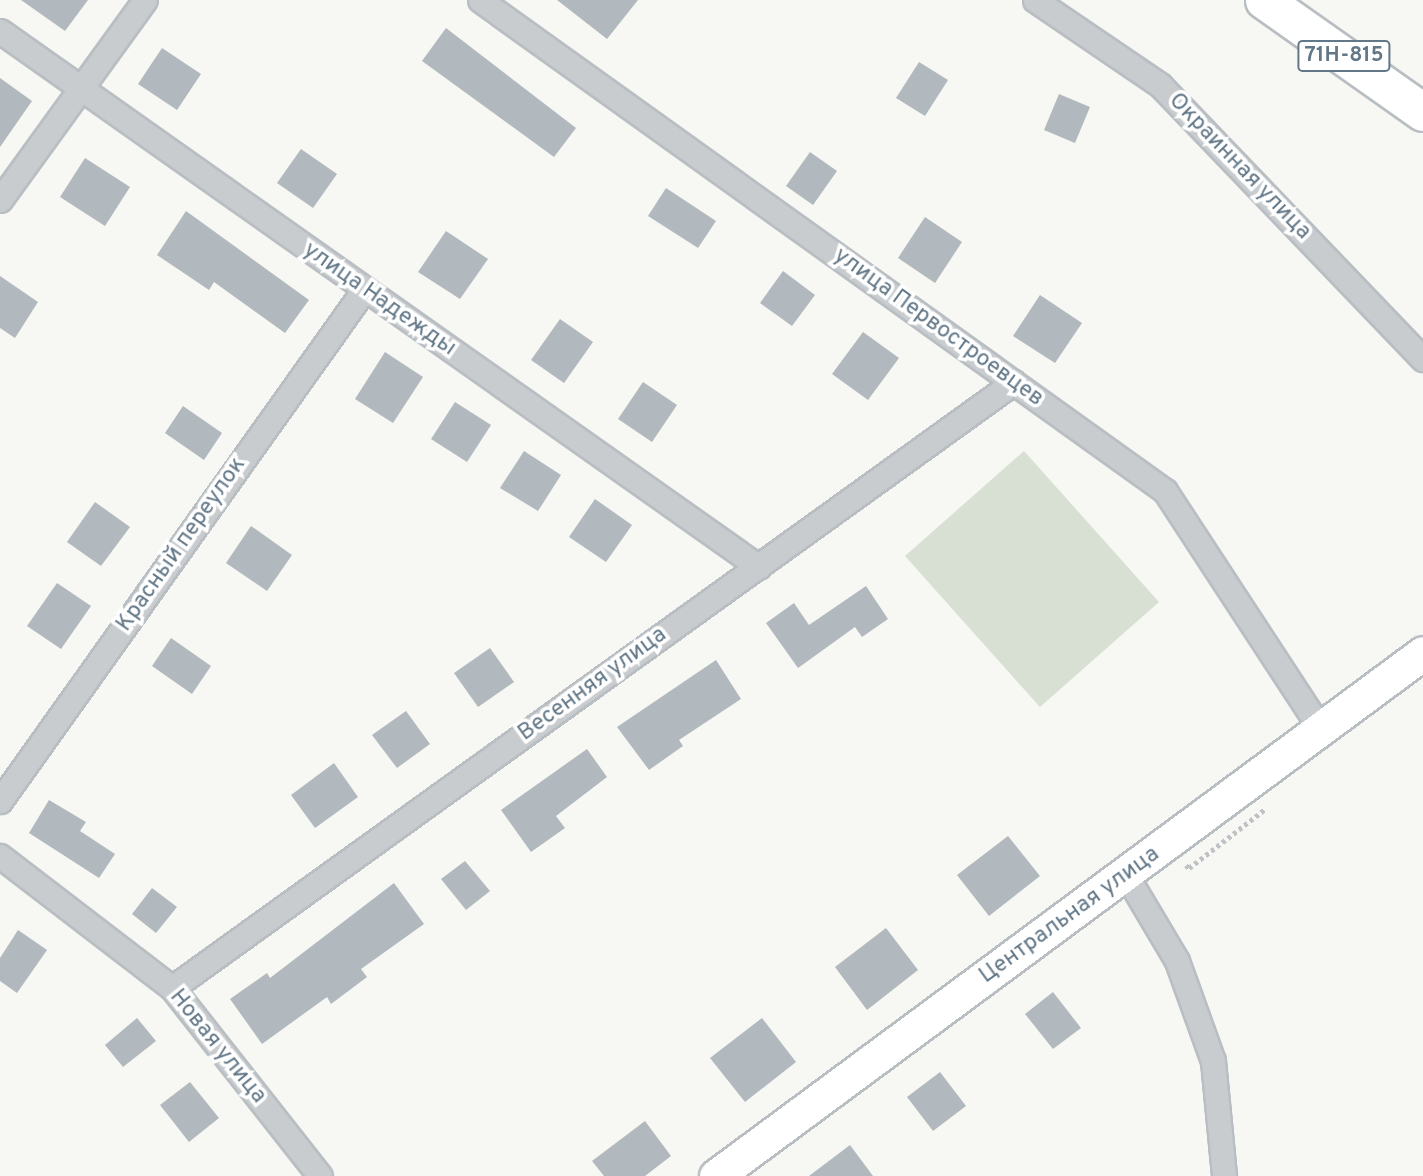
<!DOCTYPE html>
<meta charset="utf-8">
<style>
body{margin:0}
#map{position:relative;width:1423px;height:1176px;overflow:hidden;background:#f7f7f3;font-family:Overpass,sans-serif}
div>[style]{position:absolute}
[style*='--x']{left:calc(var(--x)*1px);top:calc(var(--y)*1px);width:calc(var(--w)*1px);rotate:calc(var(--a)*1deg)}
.green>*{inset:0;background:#d8dfd3}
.building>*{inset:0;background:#b1b9be}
.path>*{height:4.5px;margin-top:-2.25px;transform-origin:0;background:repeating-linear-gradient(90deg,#bfc2c4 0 3.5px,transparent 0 7px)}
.roads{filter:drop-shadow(2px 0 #b8bec2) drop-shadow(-2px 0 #b8bec2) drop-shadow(0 2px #b8bec2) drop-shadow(0 -2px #b8bec2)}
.street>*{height:23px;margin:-11.5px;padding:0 11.5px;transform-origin:11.5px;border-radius:11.5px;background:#c8cccf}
.secondary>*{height:33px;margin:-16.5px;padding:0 16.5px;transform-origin:16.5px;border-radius:16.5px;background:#fff}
.primary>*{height:37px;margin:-18.5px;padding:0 18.5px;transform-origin:18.5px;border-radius:18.5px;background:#fff}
span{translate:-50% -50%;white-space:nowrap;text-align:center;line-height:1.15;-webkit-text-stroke:7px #fff;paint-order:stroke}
.shield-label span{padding:2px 5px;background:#fff;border:2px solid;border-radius:5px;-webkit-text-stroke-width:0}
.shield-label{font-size:21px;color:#627787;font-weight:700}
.street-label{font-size:23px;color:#627787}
</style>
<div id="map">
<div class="green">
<div style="clip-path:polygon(1024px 451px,1159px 602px,1040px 707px,905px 556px)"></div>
</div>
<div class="building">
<div style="clip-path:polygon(21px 0,88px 0,65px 31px)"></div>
<div style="clip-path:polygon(557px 0,638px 0,607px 39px)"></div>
<div style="clip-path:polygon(446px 28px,576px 128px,554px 157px,422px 61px)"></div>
<div style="clip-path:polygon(162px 48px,201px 74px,177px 110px,138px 84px)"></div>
<div style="clip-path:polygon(919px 62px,948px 80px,925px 116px,896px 98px)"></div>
<div style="clip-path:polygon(0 78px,32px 101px,0 147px)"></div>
<div style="clip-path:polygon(1059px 94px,1090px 107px,1075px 143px,1044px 130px)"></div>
<div style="clip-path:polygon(301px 149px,337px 174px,313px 208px,277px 183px)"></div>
<div style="clip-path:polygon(810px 152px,837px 171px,813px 205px,786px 186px)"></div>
<div style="clip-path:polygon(85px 158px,130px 187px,105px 226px,60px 197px)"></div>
<div style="clip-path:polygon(666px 188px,716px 221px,698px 248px,648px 216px)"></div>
<div style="clip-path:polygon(186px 211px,309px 300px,285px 333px,214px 282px,209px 290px,157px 255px)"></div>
<div style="clip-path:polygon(925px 217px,962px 242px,935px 283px,898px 258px)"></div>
<div style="clip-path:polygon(446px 231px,488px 259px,460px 299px,418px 272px)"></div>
<div style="clip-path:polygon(783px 271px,815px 295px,792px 326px,760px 303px)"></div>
<div style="clip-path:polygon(0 276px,38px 302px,15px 338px,0 328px)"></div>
<div style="clip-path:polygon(1040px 295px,1082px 323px,1055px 363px,1013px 336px)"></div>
<div style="clip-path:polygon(560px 319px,593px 342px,564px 383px,531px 360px)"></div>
<div style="clip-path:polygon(863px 332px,899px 358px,868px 400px,832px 374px)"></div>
<div style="clip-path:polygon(385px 352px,423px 377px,393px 423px,355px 399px)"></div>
<div style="clip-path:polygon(643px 382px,677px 405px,652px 442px,618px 419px)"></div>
<div style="clip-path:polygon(455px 402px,491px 425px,467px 462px,431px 439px)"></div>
<div style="clip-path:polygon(183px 406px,222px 433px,204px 460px,165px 433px)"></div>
<div style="clip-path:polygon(524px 451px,561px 475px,538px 511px,500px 488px)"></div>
<div style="clip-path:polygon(595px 499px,632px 525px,606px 562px,569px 537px)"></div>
<div style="clip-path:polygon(95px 502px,130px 527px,101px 566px,67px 542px)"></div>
<div style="clip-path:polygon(251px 526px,292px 555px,267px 591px,226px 563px)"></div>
<div style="clip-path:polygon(57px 583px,91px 606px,61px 649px,27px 626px)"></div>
<div style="clip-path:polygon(866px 586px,888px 619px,862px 637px,855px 627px,798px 668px,766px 623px,794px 603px,809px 625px)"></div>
<div style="clip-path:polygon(171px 638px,211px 666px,192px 694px,152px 666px)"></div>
<div style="clip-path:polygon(490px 648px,514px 682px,478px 707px,454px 673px)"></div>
<div style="clip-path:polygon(716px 660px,741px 699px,679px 740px,683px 746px,649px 770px,617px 727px)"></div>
<div style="clip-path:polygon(406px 711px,430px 744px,397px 768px,372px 735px)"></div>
<div style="clip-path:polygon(587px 749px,607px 777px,556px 816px,565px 828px,531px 852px,501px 810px)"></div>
<div style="clip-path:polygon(334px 763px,358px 797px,315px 828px,291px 795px)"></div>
<div style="clip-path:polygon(49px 800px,86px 822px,80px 831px,115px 854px,99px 878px,29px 833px)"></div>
<div style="clip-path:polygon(1008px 836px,1040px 876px,989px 916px,957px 875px)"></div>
<div style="clip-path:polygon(465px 861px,490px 891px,466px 910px,441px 879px)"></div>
<div style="clip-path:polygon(394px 883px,424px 924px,361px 969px,367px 977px,331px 1004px,327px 997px,262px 1044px,230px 999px,267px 973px,270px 978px)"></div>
<div style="clip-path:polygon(152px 888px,177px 907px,156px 933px,132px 914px)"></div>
<div style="clip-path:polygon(886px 928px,918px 970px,867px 1010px,835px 967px)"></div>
<div style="clip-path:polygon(18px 930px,47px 950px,17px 993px,0 981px,0 958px)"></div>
<div style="clip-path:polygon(1053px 992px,1081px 1028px,1053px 1049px,1025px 1014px)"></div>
<div style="clip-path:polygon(137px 1018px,156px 1041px,123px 1067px,105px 1045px)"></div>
<div style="clip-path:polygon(762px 1018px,796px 1062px,745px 1102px,710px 1058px)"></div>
<div style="clip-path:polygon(940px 1072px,966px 1106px,933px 1131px,907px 1097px)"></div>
<div style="clip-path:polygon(190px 1082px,219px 1118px,189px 1142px,160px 1105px)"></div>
<div style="clip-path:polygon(645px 1121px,671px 1156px,645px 1176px,604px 1176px,592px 1161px)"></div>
<div style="clip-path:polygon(850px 1145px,873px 1176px,809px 1176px)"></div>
</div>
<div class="path">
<div style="--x:1186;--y:865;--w:4;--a:45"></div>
<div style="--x:1189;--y:868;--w:95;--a:-37.7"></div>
</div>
<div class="roads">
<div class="street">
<div style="--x:480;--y:0;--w:843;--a:35.63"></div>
<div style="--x:1165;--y:491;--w:285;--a:56.8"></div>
<div style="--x:1035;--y:0;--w:151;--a:34.2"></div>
<div style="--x:1160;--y:85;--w:380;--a:46.2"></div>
<div style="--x:0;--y:31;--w:929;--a:35.23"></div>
<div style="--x:0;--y:200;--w:247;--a:-54.1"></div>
<div style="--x:0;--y:801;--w:627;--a:-54.54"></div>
<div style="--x:0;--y:856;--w:217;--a:37.5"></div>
<div style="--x:172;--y:988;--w:239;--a:51.8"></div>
<div style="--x:1126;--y:875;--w:100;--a:59.3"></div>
<div style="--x:1177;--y:961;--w:106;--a:70.2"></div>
<div style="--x:1213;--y:1061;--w:116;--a:84.5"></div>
<div style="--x:172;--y:988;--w:1037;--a:-35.74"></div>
</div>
<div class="secondary">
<div style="--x:716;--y:1176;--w:879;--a:-36.49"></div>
</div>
<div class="primary">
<div style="--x:1264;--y:0;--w:194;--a:35.2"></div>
</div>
</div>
<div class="shield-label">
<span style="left:1344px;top:56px">71Н-815</span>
</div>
<div class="street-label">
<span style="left:1239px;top:167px;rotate:46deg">Окраинная улица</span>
<span style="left:379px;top:300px;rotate:35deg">улица Надежды</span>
<span style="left:938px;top:328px;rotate:36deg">улица Первостроевцев</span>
<span style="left:182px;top:545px;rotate:-55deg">Красный переулок</span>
<span style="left:593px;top:685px;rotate:-36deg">Весенняя улица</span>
<span style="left:1070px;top:916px;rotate:-36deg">Центральная улица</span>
<span style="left:217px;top:1047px;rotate:51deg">Новая улица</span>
</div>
</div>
